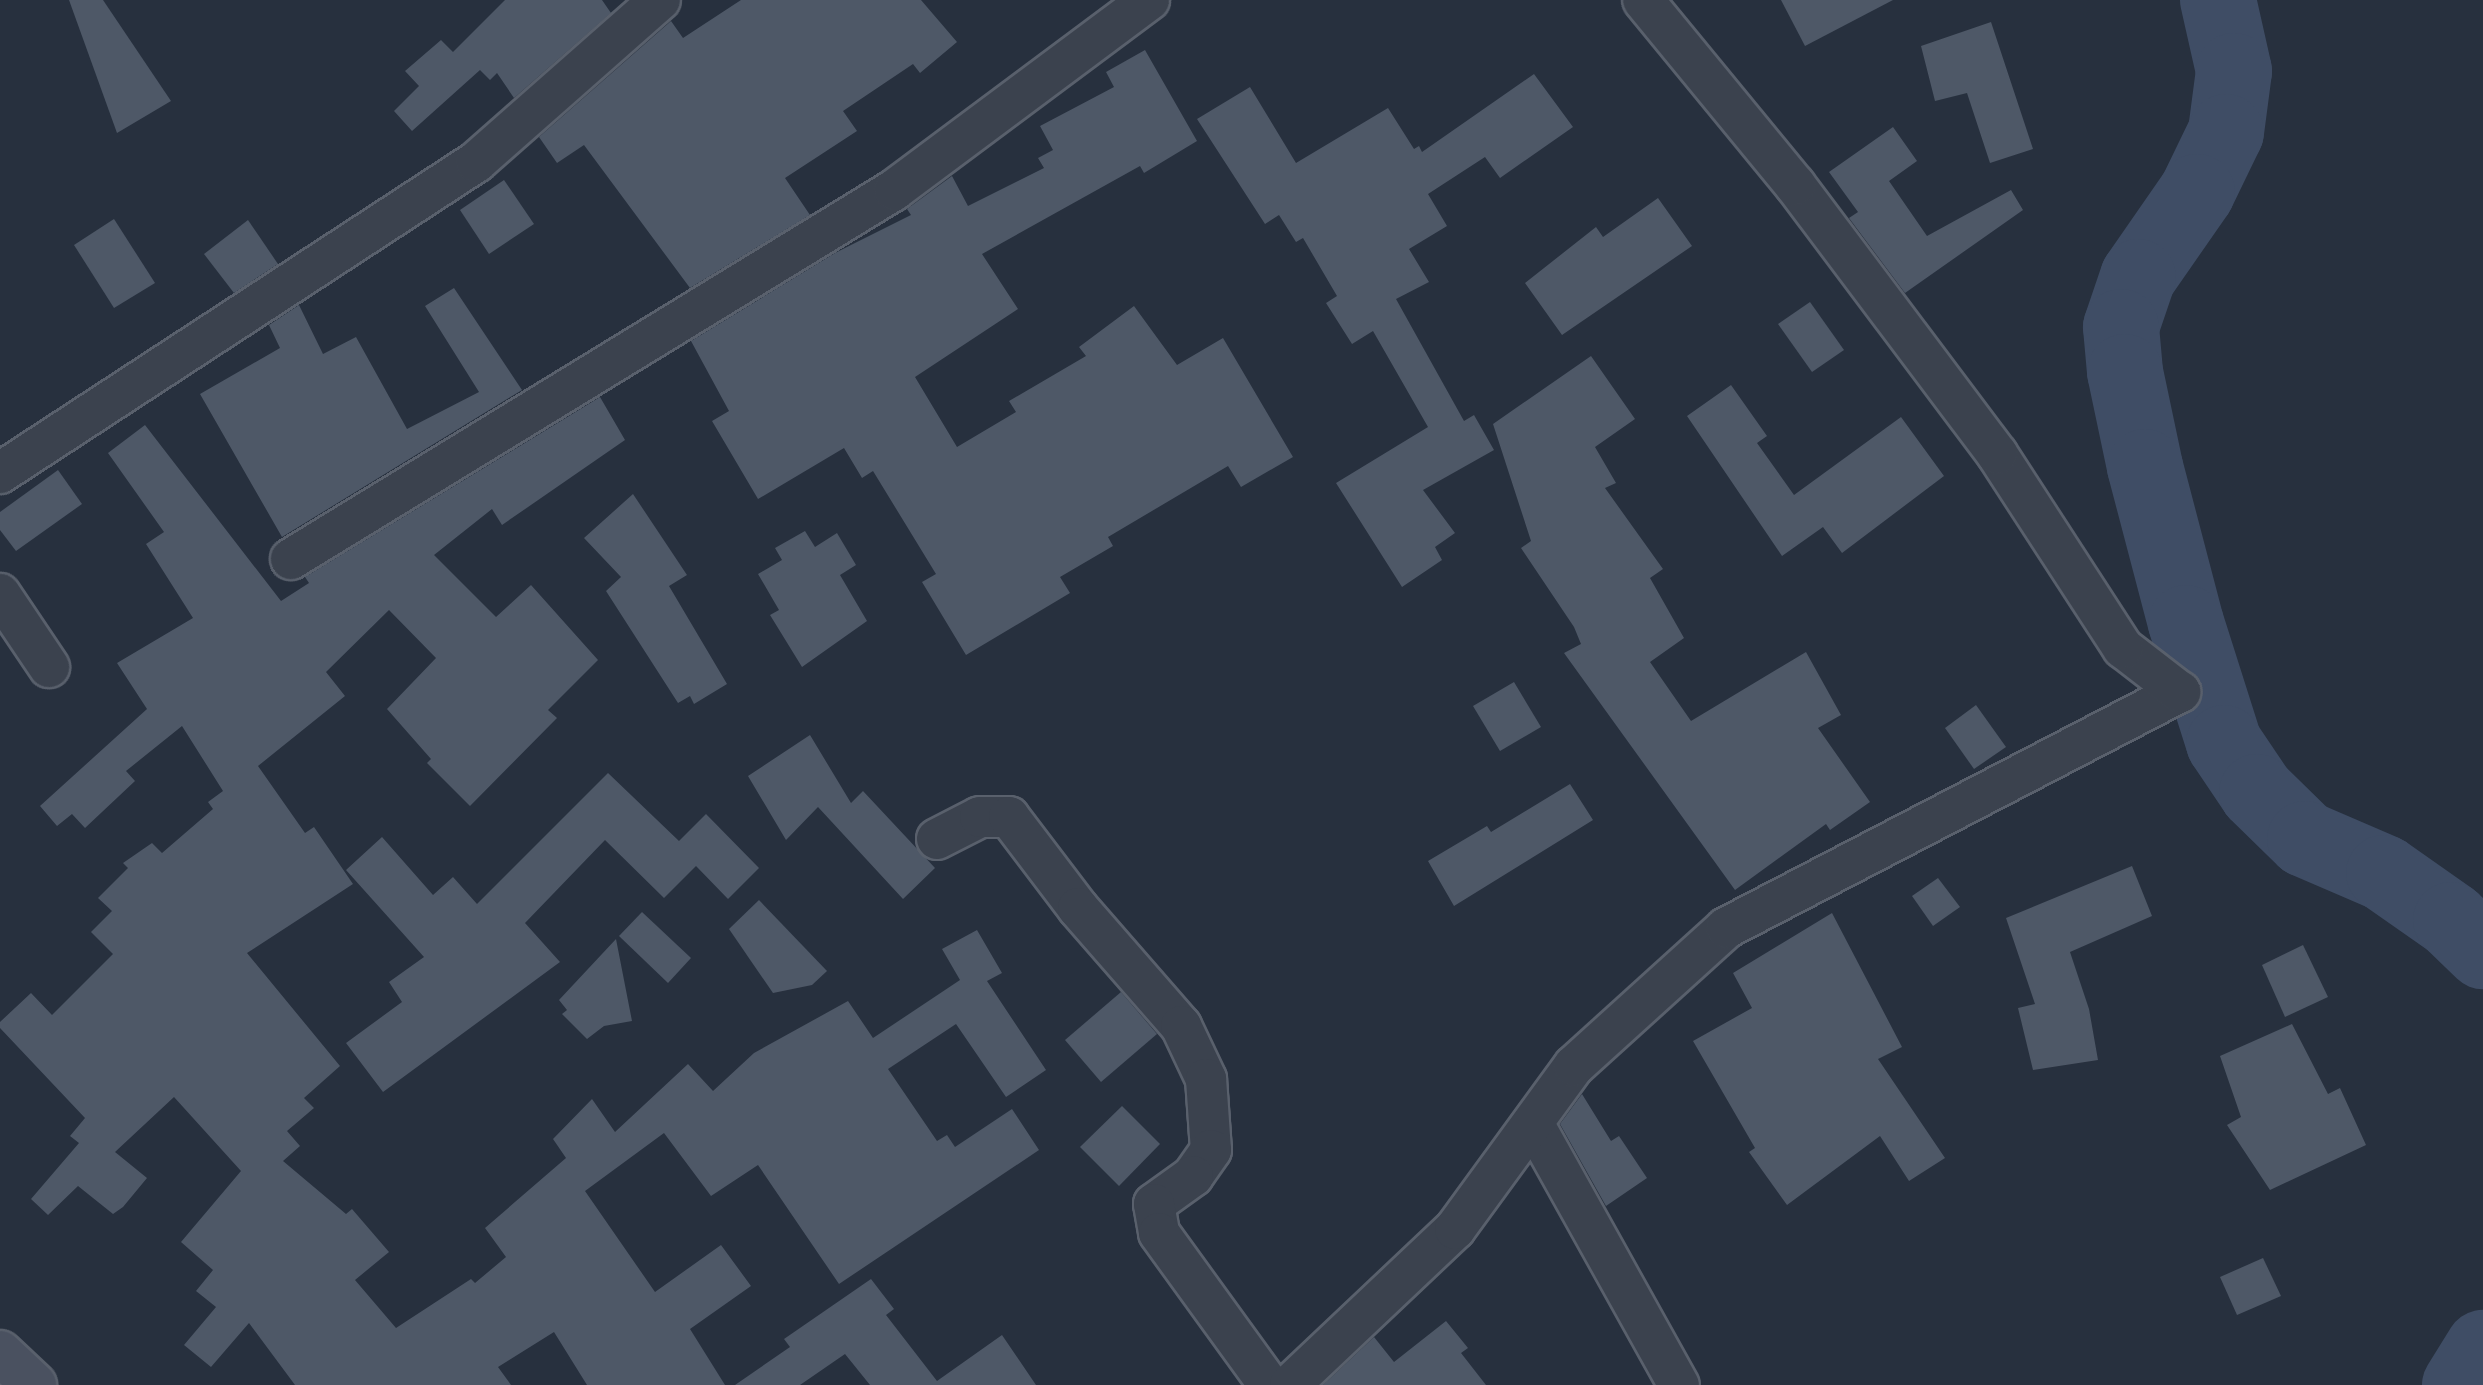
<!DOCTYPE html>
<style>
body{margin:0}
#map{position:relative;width:2483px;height:1385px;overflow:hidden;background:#27303e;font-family:"Open Sans",sans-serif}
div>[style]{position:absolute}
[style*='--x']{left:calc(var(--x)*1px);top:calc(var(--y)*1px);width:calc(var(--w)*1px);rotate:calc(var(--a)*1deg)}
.river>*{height:76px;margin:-38px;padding:0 38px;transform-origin:38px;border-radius:38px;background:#3f4d65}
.building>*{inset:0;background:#4e5867}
.roads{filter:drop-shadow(2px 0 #59606c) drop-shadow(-2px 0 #59606c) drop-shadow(0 2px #59606c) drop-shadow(0 -2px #59606c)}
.street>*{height:40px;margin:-20px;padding:0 20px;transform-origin:20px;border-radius:20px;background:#3b424e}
.secondary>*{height:44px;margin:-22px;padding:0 22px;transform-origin:22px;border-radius:22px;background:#4a5160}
span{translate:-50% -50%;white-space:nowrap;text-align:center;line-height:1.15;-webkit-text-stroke:7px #202733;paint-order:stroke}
</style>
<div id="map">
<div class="river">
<div style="--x:2218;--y:0;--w:73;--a:77.3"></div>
<div style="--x:2234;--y:71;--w:62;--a:97.5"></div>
<div style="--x:2226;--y:132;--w:67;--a:115.8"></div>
<div style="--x:2197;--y:192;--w:103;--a:124.8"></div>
<div style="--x:2138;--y:277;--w:53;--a:108.8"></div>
<div style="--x:2121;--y:327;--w:45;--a:84.9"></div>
<div style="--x:2125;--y:372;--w:97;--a:78.1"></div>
<div style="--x:2145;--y:467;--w:161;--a:75.3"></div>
<div style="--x:2186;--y:623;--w:126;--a:72.4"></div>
<div style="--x:2224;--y:743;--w:59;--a:56"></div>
<div style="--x:2257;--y:792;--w:67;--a:44.4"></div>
<div style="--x:2305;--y:839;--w:86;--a:23.3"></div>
<div style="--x:2384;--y:873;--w:82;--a:35"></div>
<div style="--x:2451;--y:920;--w:45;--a:44.1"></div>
<div style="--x:2460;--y:1385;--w:44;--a:-58.1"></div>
</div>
<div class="building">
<div style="clip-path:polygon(69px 0,103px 0,171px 101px,117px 133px)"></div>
<div style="clip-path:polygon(505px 0,602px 0,611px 13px,514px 98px,497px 73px,490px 80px,480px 70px,412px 131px,394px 111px,419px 86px,405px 71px,441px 40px,453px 52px)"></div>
<div style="clip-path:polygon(741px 0,921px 0,957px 42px,920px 73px,913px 64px,843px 111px,857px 131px,785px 178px,810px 215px,690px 288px,584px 145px,557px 163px,539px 137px,671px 21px,683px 38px)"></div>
<div style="clip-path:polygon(1781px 0,1893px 0,1805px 46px)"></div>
<div style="clip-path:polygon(1991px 22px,2033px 149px,1990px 163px,1967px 93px,1935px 101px,1921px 46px)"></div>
<div style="clip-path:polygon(1145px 50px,1197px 141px,1144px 173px,1140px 166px,982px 254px,1018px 309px,915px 377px,957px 447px,1016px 412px,1009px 401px,1086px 356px,1079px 347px,1134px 306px,1177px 365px,1223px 338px,1293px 457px,1241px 487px,1228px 466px,1108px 537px,1113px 546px,1060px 577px,1070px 593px,966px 655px,922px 582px,936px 574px,873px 471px,862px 478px,844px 448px,758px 499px,712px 421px,729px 411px,691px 341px,835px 253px,911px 215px,907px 209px,952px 176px,968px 206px,1044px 168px,1038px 158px,1053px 150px,1040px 126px,1114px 87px,1106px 72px)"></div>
<div style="clip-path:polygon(1534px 74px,1573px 127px,1500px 178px,1485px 157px,1428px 194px,1447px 226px,1409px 249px,1429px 282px,1396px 299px,1464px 421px,1474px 415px,1494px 450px,1423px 490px,1455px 533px,1435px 547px,1442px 560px,1402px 587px,1336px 483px,1428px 427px,1373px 331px,1352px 344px,1326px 303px,1337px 296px,1303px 238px,1296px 242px,1279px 215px,1265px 224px,1197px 119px,1250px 87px,1296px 163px,1388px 108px,1414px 149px,1419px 146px,1422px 152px)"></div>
<div style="clip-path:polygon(1893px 127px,1917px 161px,1889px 181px,1927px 236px,2011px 190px,2023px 210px,1905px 293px,1849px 218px,1858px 212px,1829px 172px)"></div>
<div style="clip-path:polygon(504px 180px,534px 224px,489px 254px,460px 210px)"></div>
<div style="clip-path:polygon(1658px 198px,1692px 246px,1562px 335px,1525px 283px,1596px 227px,1603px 237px)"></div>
<div style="clip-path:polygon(114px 219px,155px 283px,114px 308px,74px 245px)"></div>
<div style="clip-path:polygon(248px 220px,278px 264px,234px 293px,204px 254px)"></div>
<div style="clip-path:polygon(454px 288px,522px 390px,282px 537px,200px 394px,280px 348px,269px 325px,299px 305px,323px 354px,356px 337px,407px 429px,479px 392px,425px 306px)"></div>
<div style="clip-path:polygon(1810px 302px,1844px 350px,1812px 372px,1778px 324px)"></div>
<div style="clip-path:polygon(1591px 356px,1635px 419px,1595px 447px,1616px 483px,1605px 488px,1663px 569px,1650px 578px,1684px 638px,1650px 662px,1691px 721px,1806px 652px,1841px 715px,1818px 728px,1870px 802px,1830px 830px,1826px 824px,1735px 890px,1564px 653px,1581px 644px,1574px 627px,1521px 548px,1531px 541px,1493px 424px)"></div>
<div style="clip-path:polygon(1731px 385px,1767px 436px,1757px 443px,1794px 495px,1901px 417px,1944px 476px,1842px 553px,1823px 527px,1782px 556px,1687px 416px)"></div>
<div style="clip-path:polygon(600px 397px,625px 440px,502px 525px,492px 509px,434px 555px,496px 617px,531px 585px,598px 660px,548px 710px,557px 718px,470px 806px,427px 763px,431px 759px,387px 709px,436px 658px,389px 610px,326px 672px,345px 696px,258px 766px,305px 833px,314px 827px,353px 884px,247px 953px,340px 1066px,304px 1098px,314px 1108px,287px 1131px,300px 1146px,283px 1161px,346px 1214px,352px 1209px,389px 1252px,355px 1280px,396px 1328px,471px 1279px,475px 1283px,506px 1257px,485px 1228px,566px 1158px,553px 1139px,592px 1099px,615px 1132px,688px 1064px,713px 1091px,754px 1053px,848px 1001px,873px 1038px,960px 980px,942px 949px,977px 930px,1002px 973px,987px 981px,1046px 1070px,1006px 1097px,956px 1024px,888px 1069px,937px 1141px,947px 1135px,955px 1147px,1012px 1109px,1039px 1150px,839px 1284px,758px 1165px,711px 1196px,664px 1133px,585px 1191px,655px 1292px,721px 1245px,751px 1286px,690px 1329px,725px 1385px,587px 1385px,554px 1332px,498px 1367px,511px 1385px,295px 1385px,249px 1323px,211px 1367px,184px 1345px,216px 1307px,196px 1291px,213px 1270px,181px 1242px,241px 1171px,174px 1097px,115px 1152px,147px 1178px,123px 1207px,113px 1214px,78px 1186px,48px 1215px,31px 1199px,79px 1143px,70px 1136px,85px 1118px,0 1028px,0 1022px,31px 993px,52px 1015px,113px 954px,91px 932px,112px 911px,98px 898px,128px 868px,123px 863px,152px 843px,162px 853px,213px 809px,208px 802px,223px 791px,182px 726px,126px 771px,135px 781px,85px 828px,72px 814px,57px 826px,40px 806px,147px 709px,117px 663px,193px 618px,146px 544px,164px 532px,108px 453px,145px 425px,281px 601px,309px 583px,305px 577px)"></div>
<div style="clip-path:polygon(58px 470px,82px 504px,16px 551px,0 530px,0 512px)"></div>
<div style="clip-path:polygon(633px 494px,687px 575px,669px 586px,727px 684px,694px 704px,690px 696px,678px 703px,606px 591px,621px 577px,584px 538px)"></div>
<div style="clip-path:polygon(805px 531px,815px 547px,837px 533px,856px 565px,840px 575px,867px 621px,802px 667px,770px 615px,779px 610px,758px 574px,782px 560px,775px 548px)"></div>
<div style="clip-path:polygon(1514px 682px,1541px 727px,1500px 751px,1473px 706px)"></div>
<div style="clip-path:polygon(1976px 705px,2006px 747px,1974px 769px,1945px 728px)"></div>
<div style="clip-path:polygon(810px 735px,851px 803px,863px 791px,935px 868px,903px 899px,818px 807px,786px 840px,748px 776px)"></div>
<div style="clip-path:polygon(608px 773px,679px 841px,706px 814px,759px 868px,728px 899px,696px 866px,664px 898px,605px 840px,525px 923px,560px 962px,383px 1092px,346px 1043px,402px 1002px,389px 982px,424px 957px,346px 870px,382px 837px,433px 895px,453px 877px,477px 904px)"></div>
<div style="clip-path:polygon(1570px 784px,1593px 820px,1454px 906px,1428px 861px,1487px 826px,1491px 832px)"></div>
<div style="clip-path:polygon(2132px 866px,2152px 916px,2070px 952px,2089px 1009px,2098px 1060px,2033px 1070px,2018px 1008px,2035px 1004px,2006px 918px)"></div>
<div style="clip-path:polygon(1938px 878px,1960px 907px,1933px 926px,1912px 896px)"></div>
<div style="clip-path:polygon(759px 900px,827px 971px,812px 985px,773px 993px,729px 929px)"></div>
<div style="clip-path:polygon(642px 912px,691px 958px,668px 983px,619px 936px)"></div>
<div style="clip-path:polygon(1832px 913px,1902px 1047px,1878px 1059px,1945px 1158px,1909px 1181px,1880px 1136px,1787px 1205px,1749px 1152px,1755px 1148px,1693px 1041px,1752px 1008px,1733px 973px)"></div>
<div style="clip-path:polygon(616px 939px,632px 1021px,604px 1026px,587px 1039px,562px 1014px,567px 1010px,559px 1000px)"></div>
<div style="clip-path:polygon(2303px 945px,2328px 997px,2285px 1017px,2262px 965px)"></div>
<div style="clip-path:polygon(1121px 992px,1157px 1034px,1101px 1082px,1065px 1040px)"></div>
<div style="clip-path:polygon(2292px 1024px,2328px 1094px,2340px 1088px,2366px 1145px,2270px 1190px,2227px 1125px,2241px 1117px,2220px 1056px)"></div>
<div style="clip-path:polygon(1582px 1094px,1611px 1141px,1619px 1136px,1647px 1178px,1606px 1206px,1560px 1124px)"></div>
<div style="clip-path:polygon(1122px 1106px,1160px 1144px,1119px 1186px,1080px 1147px)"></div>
<div style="clip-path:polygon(2263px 1258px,2281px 1296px,2237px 1315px,2220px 1277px)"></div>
<div style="clip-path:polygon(871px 1279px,894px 1309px,886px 1315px,937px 1381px,1002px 1335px,1036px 1385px,870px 1385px,845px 1354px,800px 1385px,735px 1385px,790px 1347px,784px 1339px)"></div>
<div style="clip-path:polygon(1446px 1321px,1468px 1348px,1461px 1353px,1486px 1385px,1323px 1385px,1374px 1337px,1394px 1362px)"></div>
</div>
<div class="roads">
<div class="street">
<div style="--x:0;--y:473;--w:569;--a:-33.16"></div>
<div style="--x:476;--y:162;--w:245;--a:-41.4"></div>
<div style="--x:291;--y:559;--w:707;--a:-31.46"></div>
<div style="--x:894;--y:190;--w:318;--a:-36.7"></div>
<div style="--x:0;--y:594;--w:88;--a:56.1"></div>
<div style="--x:937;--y:839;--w:48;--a:-27.1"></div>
<div style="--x:980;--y:817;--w:29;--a:0"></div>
<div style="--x:1009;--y:817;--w:114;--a:52.8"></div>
<div style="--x:1078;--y:908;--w:157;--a:48.9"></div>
<div style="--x:1181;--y:1026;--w:59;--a:64.7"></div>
<div style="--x:1206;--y:1079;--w:71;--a:86"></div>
<div style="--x:1211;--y:1150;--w:32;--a:125"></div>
<div style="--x:1193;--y:1176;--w:48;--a:144.3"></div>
<div style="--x:1154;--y:1204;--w:29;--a:80"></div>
<div style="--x:1159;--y:1233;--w:188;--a:54.1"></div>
<div style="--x:1533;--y:1123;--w:300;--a:60.9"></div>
<div style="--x:1290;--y:1385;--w:227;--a:-43.4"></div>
<div style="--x:1455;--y:1229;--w:202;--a:-53.9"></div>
<div style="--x:1574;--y:1066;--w:205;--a:-42.2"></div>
<div style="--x:1726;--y:928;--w:512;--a:-27.47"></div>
<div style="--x:2180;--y:692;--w:72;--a:-142.3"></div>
<div style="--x:2123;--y:648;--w:231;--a:-123"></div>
<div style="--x:1997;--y:454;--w:336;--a:-126.9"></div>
<div style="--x:1795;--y:185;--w:239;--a:-129.4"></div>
</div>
<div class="secondary">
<div style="--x:0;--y:1353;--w:47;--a:43.3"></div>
</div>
</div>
</div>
